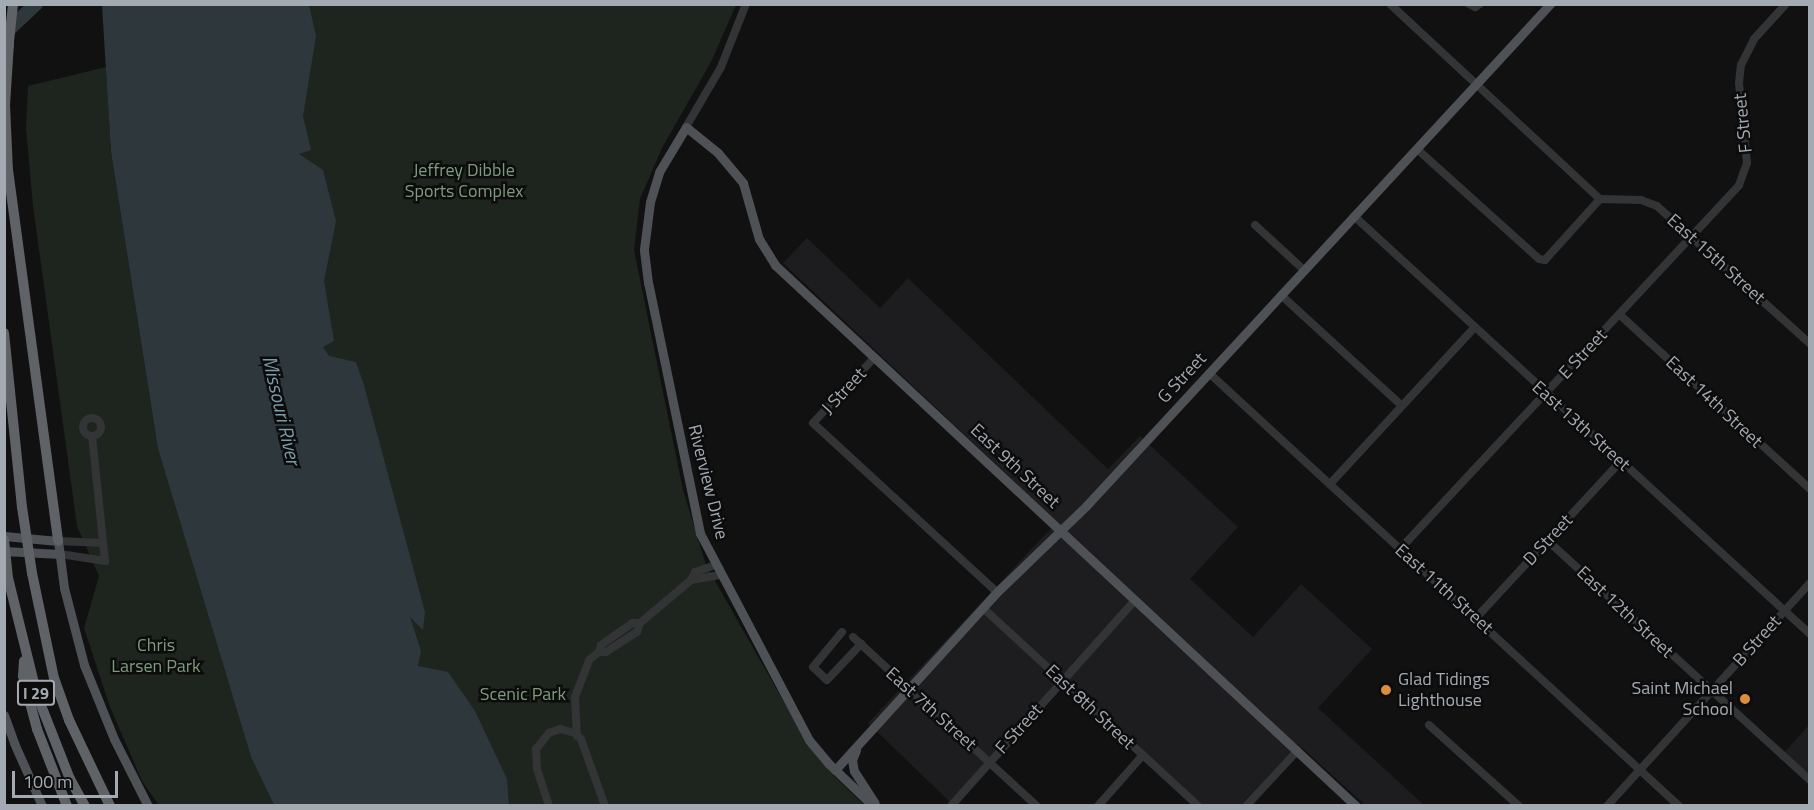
<!DOCTYPE html>
<style>
body{margin:0}
#map{position:relative;width:1814px;height:810px;overflow:hidden;background:#111112;font-family:"Titillium Web",sans-serif}
div>[style]{position:absolute}
[style*='--x']{left:calc(var(--x)*1px);top:calc(var(--y)*1px);width:calc(var(--w)*1px);rotate:calc(var(--a)*1deg)}
.built>*{inset:0;background:#1d1d1f}
.green>*{inset:0;background:#1e241e}
.water>*{inset:0;background:#2e373b}
.river>*{height:14px;margin:-7px;padding:0 7px;transform-origin:7px;border-radius:7px;background:#2e373b}
.minor>*{height:8px;margin:-4px;padding:0 4px;transform-origin:4px;border-radius:4px;background:#323436}
.minor>.ring{margin:-4px;padding:0;box-sizing:content-box;background:none;border:8px solid #323436;border-radius:50%}
.major>*{height:9px;margin:-4.5px;padding:0 4.5px;transform-origin:4.5px;border-radius:4.5px;background:#4e5155}
.highway>*{height:10px;margin:-5px;padding:0 5px;transform-origin:5px;border-radius:5px;background:#5f6267}
.highway-bridge>*{height:10px;margin:-5px;padding:0 5px;transform-origin:5px;border-radius:5px;background:#5f6267}
.dots>*{width:16px;height:16px;translate:-50% -50%;box-sizing:border-box;border:3px solid #0c0c0d;border-radius:50%}
span{translate:-50% -50%;white-space:nowrap;text-align:center;line-height:1.15;-webkit-text-stroke:5px #0c0c0d;paint-order:stroke}
.shield-label span{padding:2px 4px;background:#0c0c0d;border:2px solid;border-radius:4px;-webkit-text-stroke-width:0}
.shield-label{font-size:16px;color:#a4aab1;font-weight:700}
.street-label{font-size:18px;color:#a4aab1}
.park-label{font-size:18px;color:#7f9a7c}
.poi-label{font-size:18px;color:#a4aab1}
.left{translate:0 -50%;text-align:left}
.right{translate:-100% -50%;text-align:right}
.water-label{font-size:20px;color:#7e9ba9;font-style:italic}
.frame{position:absolute;inset:0;border:6px solid #a4aab1;pointer-events:none}
.scale{position:absolute;left:12px;top:771px;width:106px;height:27px;box-sizing:border-box;border:3px solid #a4aab1;border-top:0;padding-left:8px;font-size:18px;line-height:21px;white-space:nowrap;color:#a4aab1;-webkit-text-stroke:4px #0c0c0d;paint-order:stroke}
</style>
<div id="map">
<div class="built">
<div style="clip-path:polygon(807px 238px,880px 308px,908px 278px,1108px 469px,1140px 436px,1238px 527px,1190px 579px,1253px 637px,1301px 584px,1372px 649px,1318px 708px,1424px 805px,1365px 805px,1298px 744px,1241px 805px,1193px 805px,1059px 681px,950px 802px,868px 723px,1057px 522px,783px 263px)"></div>
<div style="clip-path:polygon(1809px 725px,1809px 781px,1782px 755px)"></div>
</div>
<div class="green">
<div style="clip-path:polygon(261px 5px,736px 5px,711px 62px,662px 148px,640px 199px,634px 250px,683px 490px,706px 565px,806px 741px,835px 777px,864px 805px,461px 805px,323px 373px)"></div>
<div style="clip-path:polygon(106px 67px,111px 152px,158px 449px,251px 757px,274px 805px,159px 805px,142px 781px,110px 707px,84px 628px,99px 576px,77px 526px,33px 206px,26px 128px,28px 86px)"></div>
</div>
<div class="water">
<div style="clip-path:polygon(102px 5px,309px 5px,316px 36px,303px 116px,311px 150px,299px 154px,323px 170px,336px 221px,324px 281px,334px 341px,323px 347px,329px 356px,356px 362px,364px 385px,425px 612px,423px 630px,410px 617px,421px 651px,418px 666px,448px 672px,475px 711px,507px 779px,509px 805px,274px 805px,251px 757px,158px 449px,111px 152px)"></div>
</div>
<div class="river">
<div style="--x:4;--y:34;--w:44;--a:-43.2"></div>
</div>
<div class="minor">
<div style="--x:1390;--y:4;--w:287;--a:42.9"></div>
<div style="--x:1600;--y:199;--w:41;--a:1.4"></div>
<div style="--x:1641;--y:200;--w:17;--a:21"></div>
<div style="--x:1657;--y:206;--w:206;--a:42"></div>
<div style="--x:1469;--y:4;--w:7;--a:27"></div>
<div style="--x:1475;--y:7;--w:6;--a:-31"></div>
<div style="--x:686;--y:127;--w:69;--a:-59.7"></div>
<div style="--x:721;--y:67;--w:68;--a:-68.4"></div>
<div style="--x:1417;--y:149;--w:164;--a:42"></div>
<div style="--x:1539;--y:259;--w:6;--a:9"></div>
<div style="--x:1545;--y:260;--w:82;--a:-48"></div>
<div style="--x:1354;--y:216;--w:619;--a:42.51"></div>
<div style="--x:1255;--y:225;--w:67;--a:42.6"></div>
<div style="--x:1281;--y:295;--w:163;--a:42.5"></div>
<div style="--x:1620;--y:315;--w:258;--a:42.5"></div>
<div style="--x:874;--y:358;--w:89;--a:133.2"></div>
<div style="--x:813;--y:423;--w:250;--a:42.6"></div>
<div style="--x:1209;--y:373;--w:639;--a:42.65"></div>
<div class="ring" style="left:83px;top:418px;width:10px;height:10px"></div>
<div style="--x:1330;--y:484;--w:212;--a:-47.3"></div>
<div style="--x:58;--y:541;--w:45;--a:2.5"></div>
<div style="--x:1548;--y:541;--w:355;--a:42.4"></div>
<div style="--x:1400;--y:549;--w:497;--a:-47"></div>
<div style="--x:1739;--y:185;--w:23;--a:-70"></div>
<div style="--x:1747;--y:163;--w:80;--a:-95.7"></div>
<div style="--x:1739;--y:83;--w:18;--a:-84"></div>
<div style="--x:1741;--y:65;--w:29;--a:-63"></div>
<div style="--x:1754;--y:39;--w:47;--a:-47.6"></div>
<div style="--x:60;--y:554;--w:46;--a:8.8"></div>
<div style="--x:105;--y:561;--w:126;--a:-95.9"></div>
<div style="--x:691;--y:580;--w:29;--a:-10"></div>
<div style="--x:983;--y:608;--w:292;--a:42.6"></div>
<div style="--x:1476;--y:618;--w:212;--a:-47.3"></div>
<div style="--x:842;--y:632;--w:45;--a:129.6"></div>
<div style="--x:813;--y:667;--w:19;--a:43"></div>
<div style="--x:827;--y:680;--w:50;--a:-46.6"></div>
<div style="--x:853;--y:637;--w:250;--a:42.6"></div>
<div style="--x:599;--y:652;--w:7;--a:0"></div>
<div style="--x:606;--y:652;--w:37;--a:-33"></div>
<div style="--x:637;--y:632;--w:9;--a:-72"></div>
<div style="--x:640;--y:623;--w:67;--a:-40.1"></div>
<div style="--x:691;--y:580;--w:9;--a:-63"></div>
<div style="--x:695;--y:572;--w:21;--a:-19"></div>
<div style="--x:1429;--y:725;--w:121;--a:42"></div>
<div style="--x:577;--y:736;--w:39;--a:-93"></div>
<div style="--x:575;--y:697;--w:40;--a:-69"></div>
<div style="--x:589;--y:660;--w:13;--a:-39"></div>
<div style="--x:599;--y:652;--w:7;--a:-74"></div>
<div style="--x:601;--y:645;--w:38;--a:-35"></div>
<div style="--x:632;--y:623;--w:8;--a:0"></div>
<div style="--x:549;--y:806;--w:40;--a:-108"></div>
<div style="--x:537;--y:768;--w:19;--a:-93"></div>
<div style="--x:536;--y:749;--w:21;--a:-51"></div>
<div style="--x:549;--y:733;--w:12;--a:-20"></div>
<div style="--x:560;--y:729;--w:16;--a:15"></div>
<div style="--x:575;--y:733;--w:8;--a:45"></div>
<div style="--x:581;--y:739;--w:71;--a:70.3"></div>
<div style="--x:951;--y:806;--w:276;--a:-48.2"></div>
<div style="--x:1098;--y:806;--w:68;--a:-48.6"></div>
<div style="--x:1246;--y:806;--w:76;--a:-47.1"></div>
<div style="--x:1607;--y:806;--w:302;--a:-47.7"></div>
</div>
<div class="major">
<div style="--x:4;--y:536;--w:54;--a:5.3"></div>
<div style="--x:58;--y:541;--w:47;--a:82.7"></div>
<div style="--x:64;--y:588;--w:80;--a:75.4"></div>
<div style="--x:84;--y:665;--w:80;--a:67.9"></div>
<div style="--x:114;--y:739;--w:75;--a:63.1"></div>
<div style="--x:4;--y:551;--w:56;--a:3.1"></div>
<div style="--x:4;--y:715;--w:30;--a:70"></div>
<div style="--x:14;--y:743;--w:69;--a:66"></div>
<div style="--x:856;--y:750;--w:11;--a:112"></div>
<div style="--x:852;--y:760;--w:11;--a:80"></div>
<div style="--x:854;--y:771;--w:38;--a:57"></div>
<div style="--x:835;--y:770;--w:241;--a:-47.7"></div>
<div style="--x:997;--y:592;--w:124;--a:-44"></div>
<div style="--x:1086;--y:506;--w:684;--a:-47.25"></div>
<div style="--x:873;--y:806;--w:61;--a:-136.3"></div>
<div style="--x:829;--y:764;--w:31;--a:-130"></div>
<div style="--x:809;--y:740;--w:234;--a:-117.8"></div>
<div style="--x:700;--y:533;--w:255;--a:-101.7"></div>
<div style="--x:648;--y:283;--w:34;--a:-97"></div>
<div style="--x:644;--y:249;--w:47;--a:-82.7"></div>
<div style="--x:650;--y:202;--w:31;--a:-73"></div>
<div style="--x:659;--y:172;--w:52;--a:-59"></div>
<div style="--x:686;--y:127;--w:41;--a:39.1"></div>
<div style="--x:718;--y:153;--w:39;--a:50"></div>
<div style="--x:743;--y:183;--w:58;--a:74.1"></div>
<div style="--x:759;--y:239;--w:31;--a:58"></div>
<div style="--x:775;--y:265;--w:794;--a:42.96"></div>
</div>
<div class="highway">
<div style="--x:9;--y:43;--w:62;--a:93.7"></div>
<div style="--x:5;--y:105;--w:65;--a:87.4"></div>
<div style="--x:8;--y:170;--w:374;--a:82.3"></div>
<div style="--x:8;--y:51;--w:47;--a:-83.9"></div>
<div style="--x:4;--y:333;--w:175;--a:84.1"></div>
<div style="--x:32;--y:573;--w:107;--a:78.2"></div>
<div style="--x:54;--y:678;--w:45;--a:70.3"></div>
<div style="--x:69;--y:720;--w:95;--a:64.5"></div>
<div style="--x:8;--y:578;--w:121;--a:76.1"></div>
<div style="--x:37;--y:695;--w:90;--a:68.6"></div>
<div style="--x:70;--y:779;--w:31;--a:61"></div>
<div style="--x:24;--y:661;--w:15;--a:94"></div>
<div style="--x:23;--y:676;--w:55;--a:75.2"></div>
<div style="--x:37;--y:729;--w:83;--a:68.7"></div>
</div>
<div class="highway-bridge">
<div style="--x:22;--y:507;--w:67;--a:81.4"></div>
<div style="--x:4;--y:540;--w:38;--a:84"></div>
</div>
<div class="dots">
<div style="left:1386px;top:690px;background:#dc8e3f"></div>
<div style="left:1745px;top:699px;background:#dc8e3f"></div>
</div>
<div class="shield-label">
<span style="left:36px;top:693px">I 29</span>
</div>
<div class="street-label">
<span style="left:1743px;top:123px;rotate:-96deg">F Street</span>
<span style="left:1716px;top:259px;rotate:42deg">East 15th Street</span>
<span style="left:1583px;top:354px;rotate:-47deg">E Street</span>
<span style="left:1182px;top:378px;rotate:-47deg">G Street</span>
<span style="left:844px;top:391px;rotate:-47deg">J Street</span>
<span style="left:1714px;top:402px;rotate:43deg">East 14th Street</span>
<span style="left:1581px;top:426px;rotate:42deg">East 13th Street</span>
<span style="left:1015px;top:466px;rotate:43deg">East 9th Street</span>
<span style="left:708px;top:482px;rotate:76deg">Riverview Drive</span>
<span style="left:1548px;top:540px;rotate:-47deg">D Street</span>
<span style="left:1444px;top:589px;rotate:42deg">East 11th Street</span>
<span style="left:1625px;top:612px;rotate:43deg">East 12th Street</span>
<span style="left:1757px;top:641px;rotate:-48deg">B Street</span>
<span style="left:1090px;top:707px;rotate:43deg">East 8th Street</span>
<span style="left:931px;top:709px;rotate:42deg">East 7th Street</span>
<span style="left:1019px;top:729px;rotate:-48deg">F Street</span>
</div>
<div class="park-label">
<span style="left:464px;top:181px">Jeffrey Dibble<br>Sports Complex</span>
<span style="left:156px;top:656px">Chris<br>Larsen Park</span>
<span style="left:523px;top:694px">Scenic Park</span>
</div>
<div class="poi-label">
<span class="left" style="left:1398px;top:690px">Glad Tidings<br>Lighthouse</span>
<span class="right" style="left:1733px;top:699px">Saint Michael<br>School</span>
</div>
<div class="water-label">
<span style="left:282px;top:410px;rotate:77deg">Missouri River</span>
</div>
<div class="frame"></div>
<div class="scale">100 m</div>
</div>
